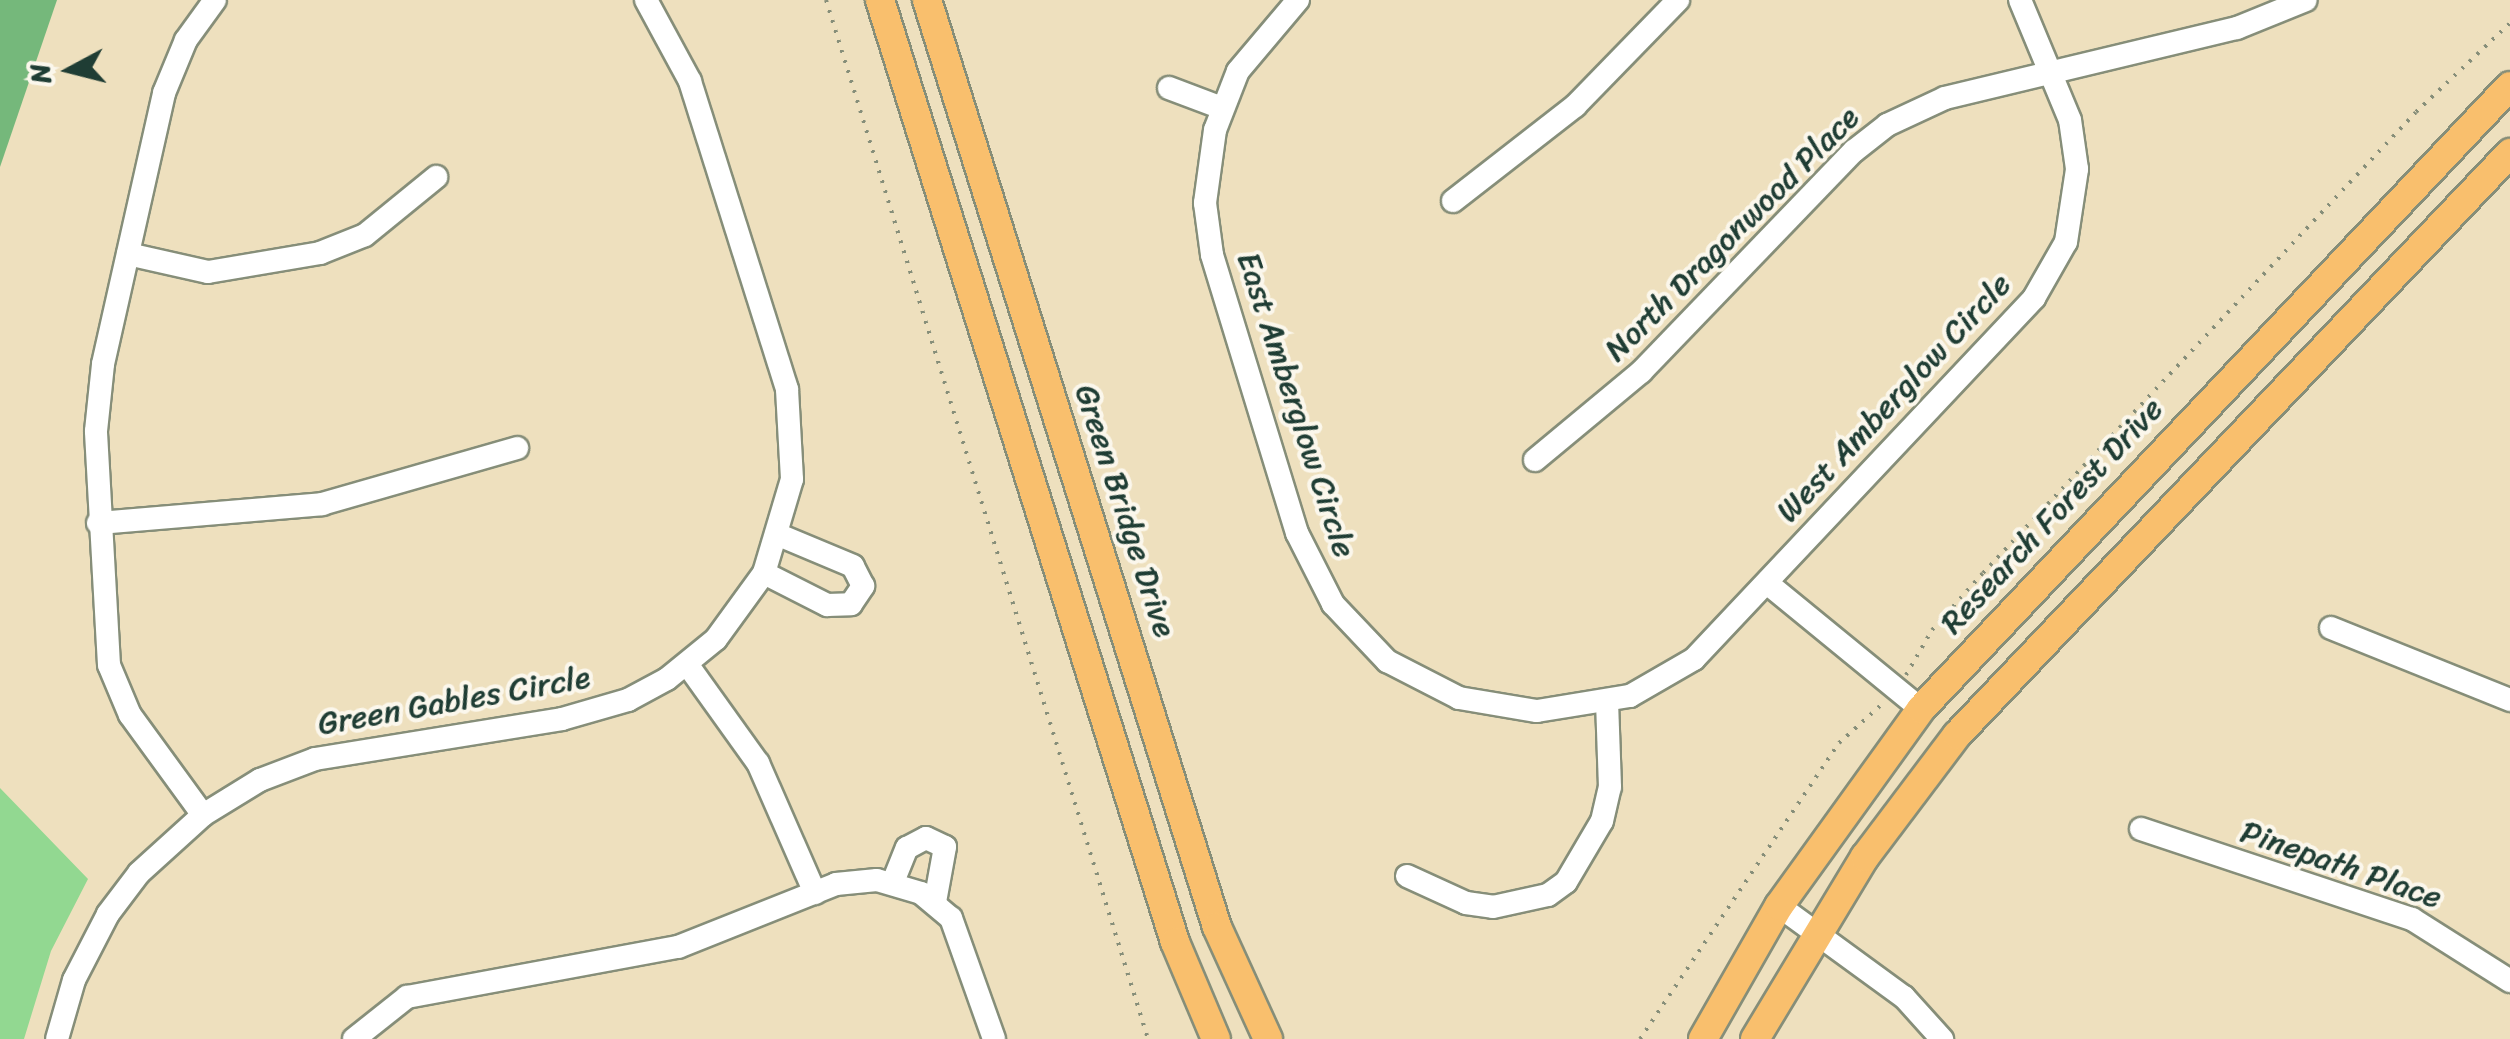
<!DOCTYPE html>
<style>
body{margin:0}
#map{position:relative;width:2510px;height:1039px;overflow:hidden;background:#eee0be;font-family:Sriracha,sans-serif}
div>[style]{position:absolute}
[style*='--x']{left:calc(var(--x)*1px);top:calc(var(--y)*1px);width:calc(var(--w)*1px);rotate:calc(var(--a)*1deg)}
.green>*{inset:0;background:#92d891}
.forest>*{inset:0;background:#75b87b}
.path>*{height:4px;margin-top:-2px;transform-origin:0;background:repeating-linear-gradient(90deg,#868e79 0 2.5px,transparent 0 10.5px)}
.roads{filter:drop-shadow(2px 0 #868e79) drop-shadow(-2px 0 #868e79) drop-shadow(0 2px #868e79) drop-shadow(0 -2px #868e79)}
.minor>*{height:22px;margin:-11px;padding:0 11px;transform-origin:11px;border-radius:11px;background:#fff}
.major>*{height:28px;margin:-14px;padding:0 14px;transform-origin:14px;border-radius:14px;background:#f9bf6d}
span{translate:-50% -50%;white-space:nowrap;text-align:center;line-height:1.15;-webkit-text-stroke:8px #fbf7ec;paint-order:stroke}
.street-label{font-size:32px;color:#1f3d34}
.north{position:absolute;left:20px;top:20px;width:100px;height:100px;-webkit-text-stroke:8px #fbf7ec;paint-order:stroke;rotate:263deg;font-size:28px;font-weight:700;line-height:40px;text-align:center;color:#1f3d34}
.north::after{content:'';display:block;margin:auto;width:35px;height:45px;background:#1f3d34;clip-path:polygon(50% 0,100% 100%,50% 72%,0 100%)}
</style>
<div id="map">
<div class="green">
<div style="clip-path:polygon(0 788px,88px 879px,51px 951px,24px 1039px,0 1039px)"></div>
</div>
<div class="forest">
<div style="clip-path:polygon(0 0,57px 0,0 167px)"></div>
</div>
<div class="path">
<div style="--x:826;--y:0;--w:1088;--a:72.78"></div>
<div style="--x:1906;--y:675;--w:52;--a:-60"></div>
<div style="--x:1932;--y:630;--w:76;--a:-48.2"></div>
<div style="--x:1983;--y:573;--w:632;--a:-46.79"></div>
<div style="--x:2416;--y:112;--w:129;--a:-43.4"></div>
<div style="--x:1640;--y:1039;--w:357;--a:-56.1"></div>
<div style="--x:1839;--y:743;--w:57;--a:-42.1"></div>
</div>
<div class="roads">
<div class="minor">
<div style="--x:1298;--y:0;--w:93;--a:130.2"></div>
<div style="--x:1238;--y:71;--w:63;--a:111.3"></div>
<div style="--x:1215;--y:130;--w:74;--a:97.8"></div>
<div style="--x:1205;--y:203;--w:52;--a:82.3"></div>
<div style="--x:1212;--y:255;--w:291;--a:73"></div>
<div style="--x:1297;--y:533;--w:80;--a:63.1"></div>
<div style="--x:1333;--y:604;--w:79;--a:46.5"></div>
<div style="--x:1387;--y:661;--w:81;--a:27.2"></div>
<div style="--x:1459;--y:698;--w:79;--a:9.5"></div>
<div style="--x:1537;--y:711;--w:94;--a:-9.2"></div>
<div style="--x:1630;--y:696;--w:74;--a:-30"></div>
<div style="--x:1694;--y:659;--w:496;--a:-46.7"></div>
<div style="--x:2034;--y:298;--w:64;--a:-60.3"></div>
<div style="--x:2066;--y:242;--w:74;--a:-81.4"></div>
<div style="--x:2077;--y:169;--w:49;--a:-98.1"></div>
<div style="--x:2070;--y:120;--w:130;--a:-112.6"></div>
<div style="--x:1169;--y:88;--w:57;--a:20.7"></div>
<div style="--x:1453;--y:201;--w:155;--a:-37.9"></div>
<div style="--x:1575;--y:106;--w:148;--a:-45.8"></div>
<div style="--x:128;--y:254;--w:82;--a:12.7"></div>
<div style="--x:208;--y:272;--w:114;--a:-9.6"></div>
<div style="--x:320;--y:253;--w:48;--a:-21.8"></div>
<div style="--x:365;--y:235;--w:92;--a:-39.2"></div>
<div style="--x:1535;--y:460;--w:138;--a:-39.7"></div>
<div style="--x:1641;--y:372;--w:307;--a:-46.1"></div>
<div style="--x:1854;--y:151;--w:42;--a:-38.2"></div>
<div style="--x:1887;--y:125;--w:64;--a:-25"></div>
<div style="--x:1945;--y:98;--w:300;--a:-13.5"></div>
<div style="--x:2237;--y:28;--w:74;--a:-22.1"></div>
<div style="--x:98;--y:523;--w:225;--a:-4.8"></div>
<div style="--x:322;--y:504;--w:203;--a:-16"></div>
<div style="--x:764;--y:573;--w:71;--a:26.9"></div>
<div style="--x:827;--y:605;--w:24;--a:-2"></div>
<div style="--x:851;--y:604;--w:22;--a:-56"></div>
<div style="--x:863;--y:586;--w:22;--a:-117"></div>
<div style="--x:853;--y:566;--w:80;--a:-157.3"></div>
<div style="--x:1767;--y:583;--w:199;--a:39.3"></div>
<div style="--x:2331;--y:628;--w:193;--a:21.9"></div>
<div style="--x:687;--y:664;--w:122;--a:54.4"></div>
<div style="--x:758;--y:763;--w:142;--a:66.3"></div>
<div style="--x:203;--y:815;--w:124;--a:-126.1"></div>
<div style="--x:130;--y:715;--w:54;--a:-112.8"></div>
<div style="--x:109;--y:665;--w:234;--a:-93.2"></div>
<div style="--x:96;--y:431;--w:67;--a:-84"></div>
<div style="--x:103;--y:364;--w:278;--a:-77.3"></div>
<div style="--x:164;--y:93;--w:57;--a:-67.5"></div>
<div style="--x:186;--y:40;--w:49;--a:-54.1"></div>
<div style="--x:2141;--y:829;--w:286;--a:18.4"></div>
<div style="--x:2412;--y:919;--w:116;--a:32.3"></div>
<div style="--x:1407;--y:876;--w:65;--a:24.6"></div>
<div style="--x:1466;--y:903;--w:27;--a:8"></div>
<div style="--x:1493;--y:907;--w:56;--a:-12.3"></div>
<div style="--x:1548;--y:895;--w:22;--a:-36"></div>
<div style="--x:1566;--y:882;--w:71;--a:-59.5"></div>
<div style="--x:1602;--y:821;--w:35;--a:-77"></div>
<div style="--x:1610;--y:787;--w:85;--a:-92"></div>
<div style="--x:893;--y:882;--w:37;--a:-68"></div>
<div style="--x:907;--y:848;--w:21;--a:-28"></div>
<div style="--x:926;--y:838;--w:21;--a:25"></div>
<div style="--x:945;--y:847;--w:56;--a:100.3"></div>
<div style="--x:1779;--y:906;--w:155;--a:36.1"></div>
<div style="--x:1904;--y:997;--w:57;--a:47.9"></div>
<div style="--x:57;--y:1039;--w:61;--a:-73.9"></div>
<div style="--x:74;--y:980;--w:74;--a:-62.7"></div>
<div style="--x:108;--y:914;--w:51;--a:-52.9"></div>
<div style="--x:139;--y:873;--w:86;--a:-42.2"></div>
<div style="--x:203;--y:815;--w:67;--a:-31.6"></div>
<div style="--x:260;--y:780;--w:59;--a:-20.9"></div>
<div style="--x:315;--y:759;--w:250;--a:-9.2"></div>
<div style="--x:562;--y:719;--w:69;--a:-16.1"></div>
<div style="--x:628;--y:700;--w:44;--a:-28.3"></div>
<div style="--x:667;--y:679;--w:63;--a:-39.2"></div>
<div style="--x:716;--y:639;--w:82;--a:-54"></div>
<div style="--x:764;--y:573;--w:98;--a:-73.4"></div>
<div style="--x:792;--y:479;--w:90;--a:-93.2"></div>
<div style="--x:787;--y:389;--w:323;--a:-107.5"></div>
<div style="--x:690;--y:81;--w:92;--a:-118.5"></div>
<div style="--x:354;--y:1039;--w:68;--a:-38.4"></div>
<div style="--x:407;--y:997;--w:276;--a:-10.5"></div>
<div style="--x:678;--y:947;--w:170;--a:-21.7"></div>
<div style="--x:836;--y:884;--w:41;--a:-5.6"></div>
<div style="--x:877;--y:880;--w:46;--a:16.5"></div>
<div style="--x:921;--y:893;--w:39;--a:40"></div>
<div style="--x:951;--y:918;--w:128;--a:70.4"></div>
</div>
<div class="major">
<div style="--x:880;--y:0;--w:987;--a:72.61"></div>
<div style="--x:1175;--y:942;--w:105;--a:67.1"></div>
<div style="--x:927;--y:0;--w:971;--a:72.63"></div>
<div style="--x:1217;--y:927;--w:123;--a:65.5"></div>
<div style="--x:1703;--y:1039;--w:153;--a:-60.3"></div>
<div style="--x:1779;--y:906;--w:243;--a:-54.2"></div>
<div style="--x:1921;--y:709;--w:857;--a:-46.61"></div>
<div style="--x:1755;--y:1039;--w:213;--a:-58.9"></div>
<div style="--x:1865;--y:857;--w:153;--a:-53"></div>
<div style="--x:1957;--y:735;--w:803;--a:-46.46"></div>
</div>
</div>
<div class="street-label">
<span style="left:1732px;top:234px;rotate:-45deg">North Dragonwood Place</span>
<span style="left:1894px;top:398px;rotate:-47deg">West Amberglow Circle</span>
<span style="left:1296px;top:405px;rotate:72deg">East Amberglow Circle</span>
<span style="left:1125px;top:511px;rotate:72deg">Green Bridge Drive</span>
<span style="left:2052px;top:516px;rotate:-47deg">Research Forest Drive</span>
<span style="left:454px;top:701px;rotate:-10deg">Green Gables Circle</span>
<span style="left:2341px;top:865px;rotate:19deg">Pinepath Place</span>
</div>
<div class="north">N</div>
</div>
